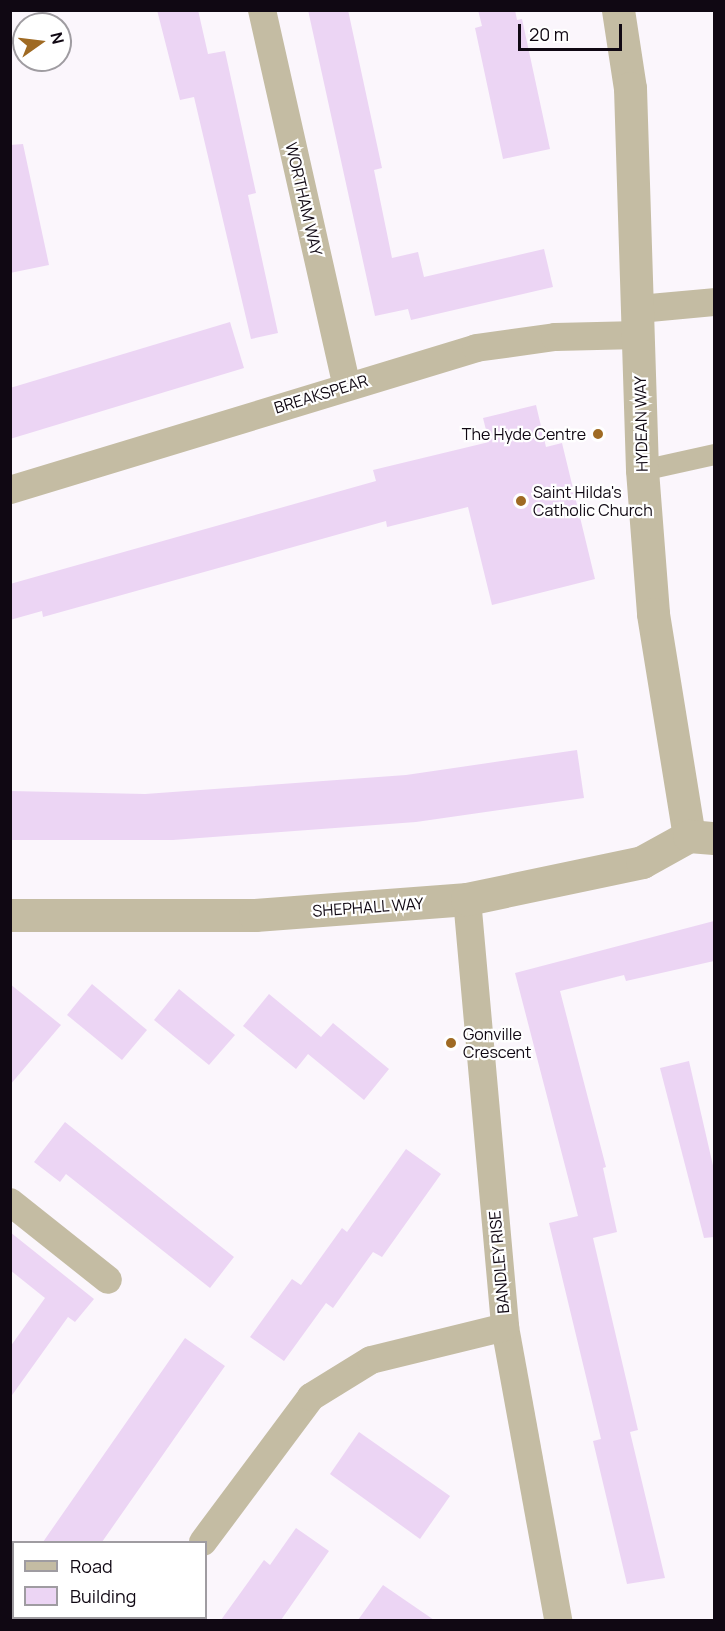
<!DOCTYPE html>
<style>
body{margin:0}
#map{position:relative;width:725px;height:1631px;overflow:hidden;background:#fbf6fc;font-family:Manrope,sans-serif}
div>[style]{position:absolute}
[style*='--x']{left:calc(var(--x)*1px);top:calc(var(--y)*1px);width:calc(var(--w)*1px);rotate:calc(var(--a)*1deg)}
.building>*{inset:0;background:#ecd5f4}
.pedestrian>*{height:21px;margin:-10.5px;padding:0 10.5px;transform-origin:10.5px;border-radius:10.5px;background:#c4bca3}
.minor>*{height:28px;margin:-14px;padding:0 14px;transform-origin:14px;border-radius:14px;background:#c4bca3}
.tertiary>*{height:33px;margin:-16.5px;padding:0 16.5px;transform-origin:16.5px;border-radius:16.5px;background:#c4bca3}
.dots>*{width:16px;height:16px;translate:-50% -50%;box-sizing:border-box;border:3px solid #fff;border-radius:50%}
span{translate:-50% -50%;white-space:nowrap;text-align:center;line-height:1.15;-webkit-text-stroke:4.5px #fff;paint-order:stroke}
.street-label{font-size:16px;color:#100813}
.poi-label{font-size:16px;color:#100813}
.right{translate:-100% -50%;text-align:right}
.left{translate:0 -50%;text-align:left}
.frame{position:absolute;inset:0;border:12px solid #100813;pointer-events:none}
.legend{position:absolute;left:12px;top:1541px;width:195px;height:78px;box-sizing:border-box;background:#fff;border:2px solid #9f9ca1;margin:0;padding:8px 10px;list-style:none;font-size:18px;color:#100813}
.legend li{display:flex;align-items:center;gap:12px;height:30px}
.legend b{width:30px;border:2px solid #9f9ca1}
.north{position:absolute;left:12px;top:12px;width:60px;height:60px;box-sizing:border-box;background:#fff;border:2px solid #9f9ca1;border-radius:50%;rotate:76deg;font-size:16px;font-weight:700;line-height:24px;text-align:center;color:#100813}
.north::after{content:'';display:block;margin:auto;width:21px;height:27px;background:#9f6a23;clip-path:polygon(50% 0,100% 100%,50% 72%,0 100%)}
.scale{position:absolute;left:518px;top:24px;width:104px;height:27px;box-sizing:border-box;border:3px solid #100813;border-top:0;padding-left:8px;font-size:18px;line-height:21px;white-space:nowrap;color:#100813;-webkit-text-stroke:4px #fff;paint-order:stroke}
</style>
<div id="map">
<div class="building">
<div style="clip-path:polygon(157px 10px,198px 10px,208px 54px,225px 51px,256px 193px,248px 195px,278px 333px,251px 339px,194px 97px,180px 100px)"></div>
<div style="clip-path:polygon(308px 10px,348px 10px,382px 168px,374px 170px,392px 258px,418px 252px,424px 277px,544px 249px,553px 287px,411px 320px,408px 309px,375px 316px)"></div>
<div style="clip-path:polygon(478px 10px,515px 10px,517px 20px,522px 19px,550px 149px,503px 159px,475px 28px,482px 26px)"></div>
<div style="clip-path:polygon(23px 144px,49px 265px,10px 273px,10px 145px)"></div>
<div style="clip-path:polygon(230px 322px,244px 368px,10px 439px,10px 388px)"></div>
<div style="clip-path:polygon(536px 405px,546px 447px,562px 443px,595px 579px,492px 605px,468px 507px,387px 527px,386px 521px,43px 617px,42px 611px,10px 620px,10px 584px,376px 481px,373px 470px,489px 442px,483px 418px)"></div>
<div style="clip-path:polygon(577px 750px,584px 798px,416px 822px,173px 840px,12px 840px,10px 832px,10px 791px,145px 794px,406px 775px)"></div>
<div style="clip-path:polygon(714px 921px,714px 961px,626px 981px,624px 975px,560px 991px,606px 1167px,603px 1168px,617px 1232px,593px 1238px,638px 1430px,630px 1432px,665px 1578px,627px 1584px,593px 1441px,601px 1439px,549px 1223px,578px 1216px,515px 973px)"></div>
<div style="clip-path:polygon(10px 984px,61px 1025px,10px 1085px)"></div>
<div style="clip-path:polygon(92px 984px,147px 1030px,122px 1060px,67px 1015px)"></div>
<div style="clip-path:polygon(179px 989px,235px 1035px,209px 1065px,154px 1020px)"></div>
<div style="clip-path:polygon(269px 994px,321px 1037px,333px 1023px,389px 1069px,364px 1100px,308px 1054px,296px 1069px,243px 1026px)"></div>
<div style="clip-path:polygon(689px 1061px,714px 1170px,714px 1237px,704px 1238px,660px 1068px)"></div>
<div style="clip-path:polygon(65px 1122px,234px 1257px,210px 1288px,66px 1174px,60px 1182px,34px 1162px)"></div>
<div style="clip-path:polygon(406px 1149px,441px 1174px,382px 1257px,373px 1252px,333px 1308px,326px 1303px,284px 1361px,250px 1337px,292px 1279px,301px 1285px,342px 1228px,347px 1232px)"></div>
<div style="clip-path:polygon(10px 1232px,94px 1299px,75px 1322px,68px 1317px,10px 1398px,10px 1347px,45px 1298px,10px 1270px)"></div>
<div style="clip-path:polygon(185px 1338px,225px 1366px,213px 1383px,102px 1542px,43px 1542px)"></div>
<div style="clip-path:polygon(359px 1432px,450px 1496px,420px 1539px,330px 1474px)"></div>
<div style="clip-path:polygon(296px 1528px,329px 1551px,281px 1620px,221px 1620px,264px 1560px,270px 1565px)"></div>
<div style="clip-path:polygon(383px 1585px,434px 1620px,358px 1620px)"></div>
</div>
<div class="pedestrian">
<div style="--x:642;--y:470;--w:74;--a:-12.5"></div>
</div>
<div class="minor">
<div style="--x:262;--y:10;--w:386;--a:77.3"></div>
<div style="--x:639;--y:309;--w:75;--a:-5.3"></div>
<div style="--x:10;--y:490;--w:487;--a:-16.9"></div>
<div style="--x:476;--y:348;--w:80;--a:-7.9"></div>
<div style="--x:555;--y:337;--w:84;--a:-1.4"></div>
<div style="--x:467;--y:899;--w:430;--a:84.9"></div>
<div style="--x:505;--y:1327;--w:298;--a:79.7"></div>
<div style="--x:10;--y:1202;--w:125;--a:38.5"></div>
<div style="--x:203;--y:1542;--w:181;--a:-53.3"></div>
<div style="--x:311;--y:1397;--w:70;--a:-31.7"></div>
<div style="--x:371;--y:1360;--w:138;--a:-13.8"></div>
<div style="--x:151;--y:1620;--w:3;--a:-45"></div>
</div>
<div class="tertiary">
<div style="--x:618;--y:10;--w:79;--a:81.3"></div>
<div style="--x:630;--y:88;--w:382;--a:88.2"></div>
<div style="--x:642;--y:470;--w:144;--a:85.6"></div>
<div style="--x:653;--y:614;--w:225;--a:80.8"></div>
<div style="--x:10;--y:915;--w:245;--a:0"></div>
<div style="--x:255;--y:915;--w:213;--a:-4.3"></div>
<div style="--x:467;--y:899;--w:179;--a:-11.9"></div>
<div style="--x:642;--y:862;--w:54;--a:-29"></div>
<div style="--x:689;--y:836;--w:25;--a:5"></div>
</div>
<div class="dots">
<div style="left:598px;top:434px;background:#9f6a23"></div>
<div style="left:521px;top:501px;background:#9f6a23"></div>
<div style="left:451px;top:1043px;background:#9f6a23"></div>
</div>
<div class="street-label">
<span style="left:304px;top:199px;rotate:77deg">WORTHAM WAY</span>
<span style="left:321px;top:394px;rotate:-17deg">BREAKSPEAR</span>
<span style="left:641px;top:424px;rotate:-91deg">HYDEAN WAY</span>
<span style="left:368px;top:907px;rotate:-4deg">SHEPHALL WAY</span>
<span style="left:499px;top:1262px;rotate:-95deg">BANDLEY RISE</span>
</div>
<div class="poi-label">
<span class="right" style="left:586px;top:434px">The Hyde Centre</span>
<span class="left" style="left:533px;top:501px">Saint Hilda's<br>Catholic Church</span>
<span class="left" style="left:463px;top:1043px">Gonville<br>Crescent</span>
</div>
<div class="frame"></div>
<ul class="legend">
<li><b style="height:8px;background:#c4bca3"></b>Road</li>
<li><b style="height:16px;background:#ecd5f4"></b>Building</li>
</ul>
<div class="north">N</div>
<div class="scale">20 m</div>
</div>
